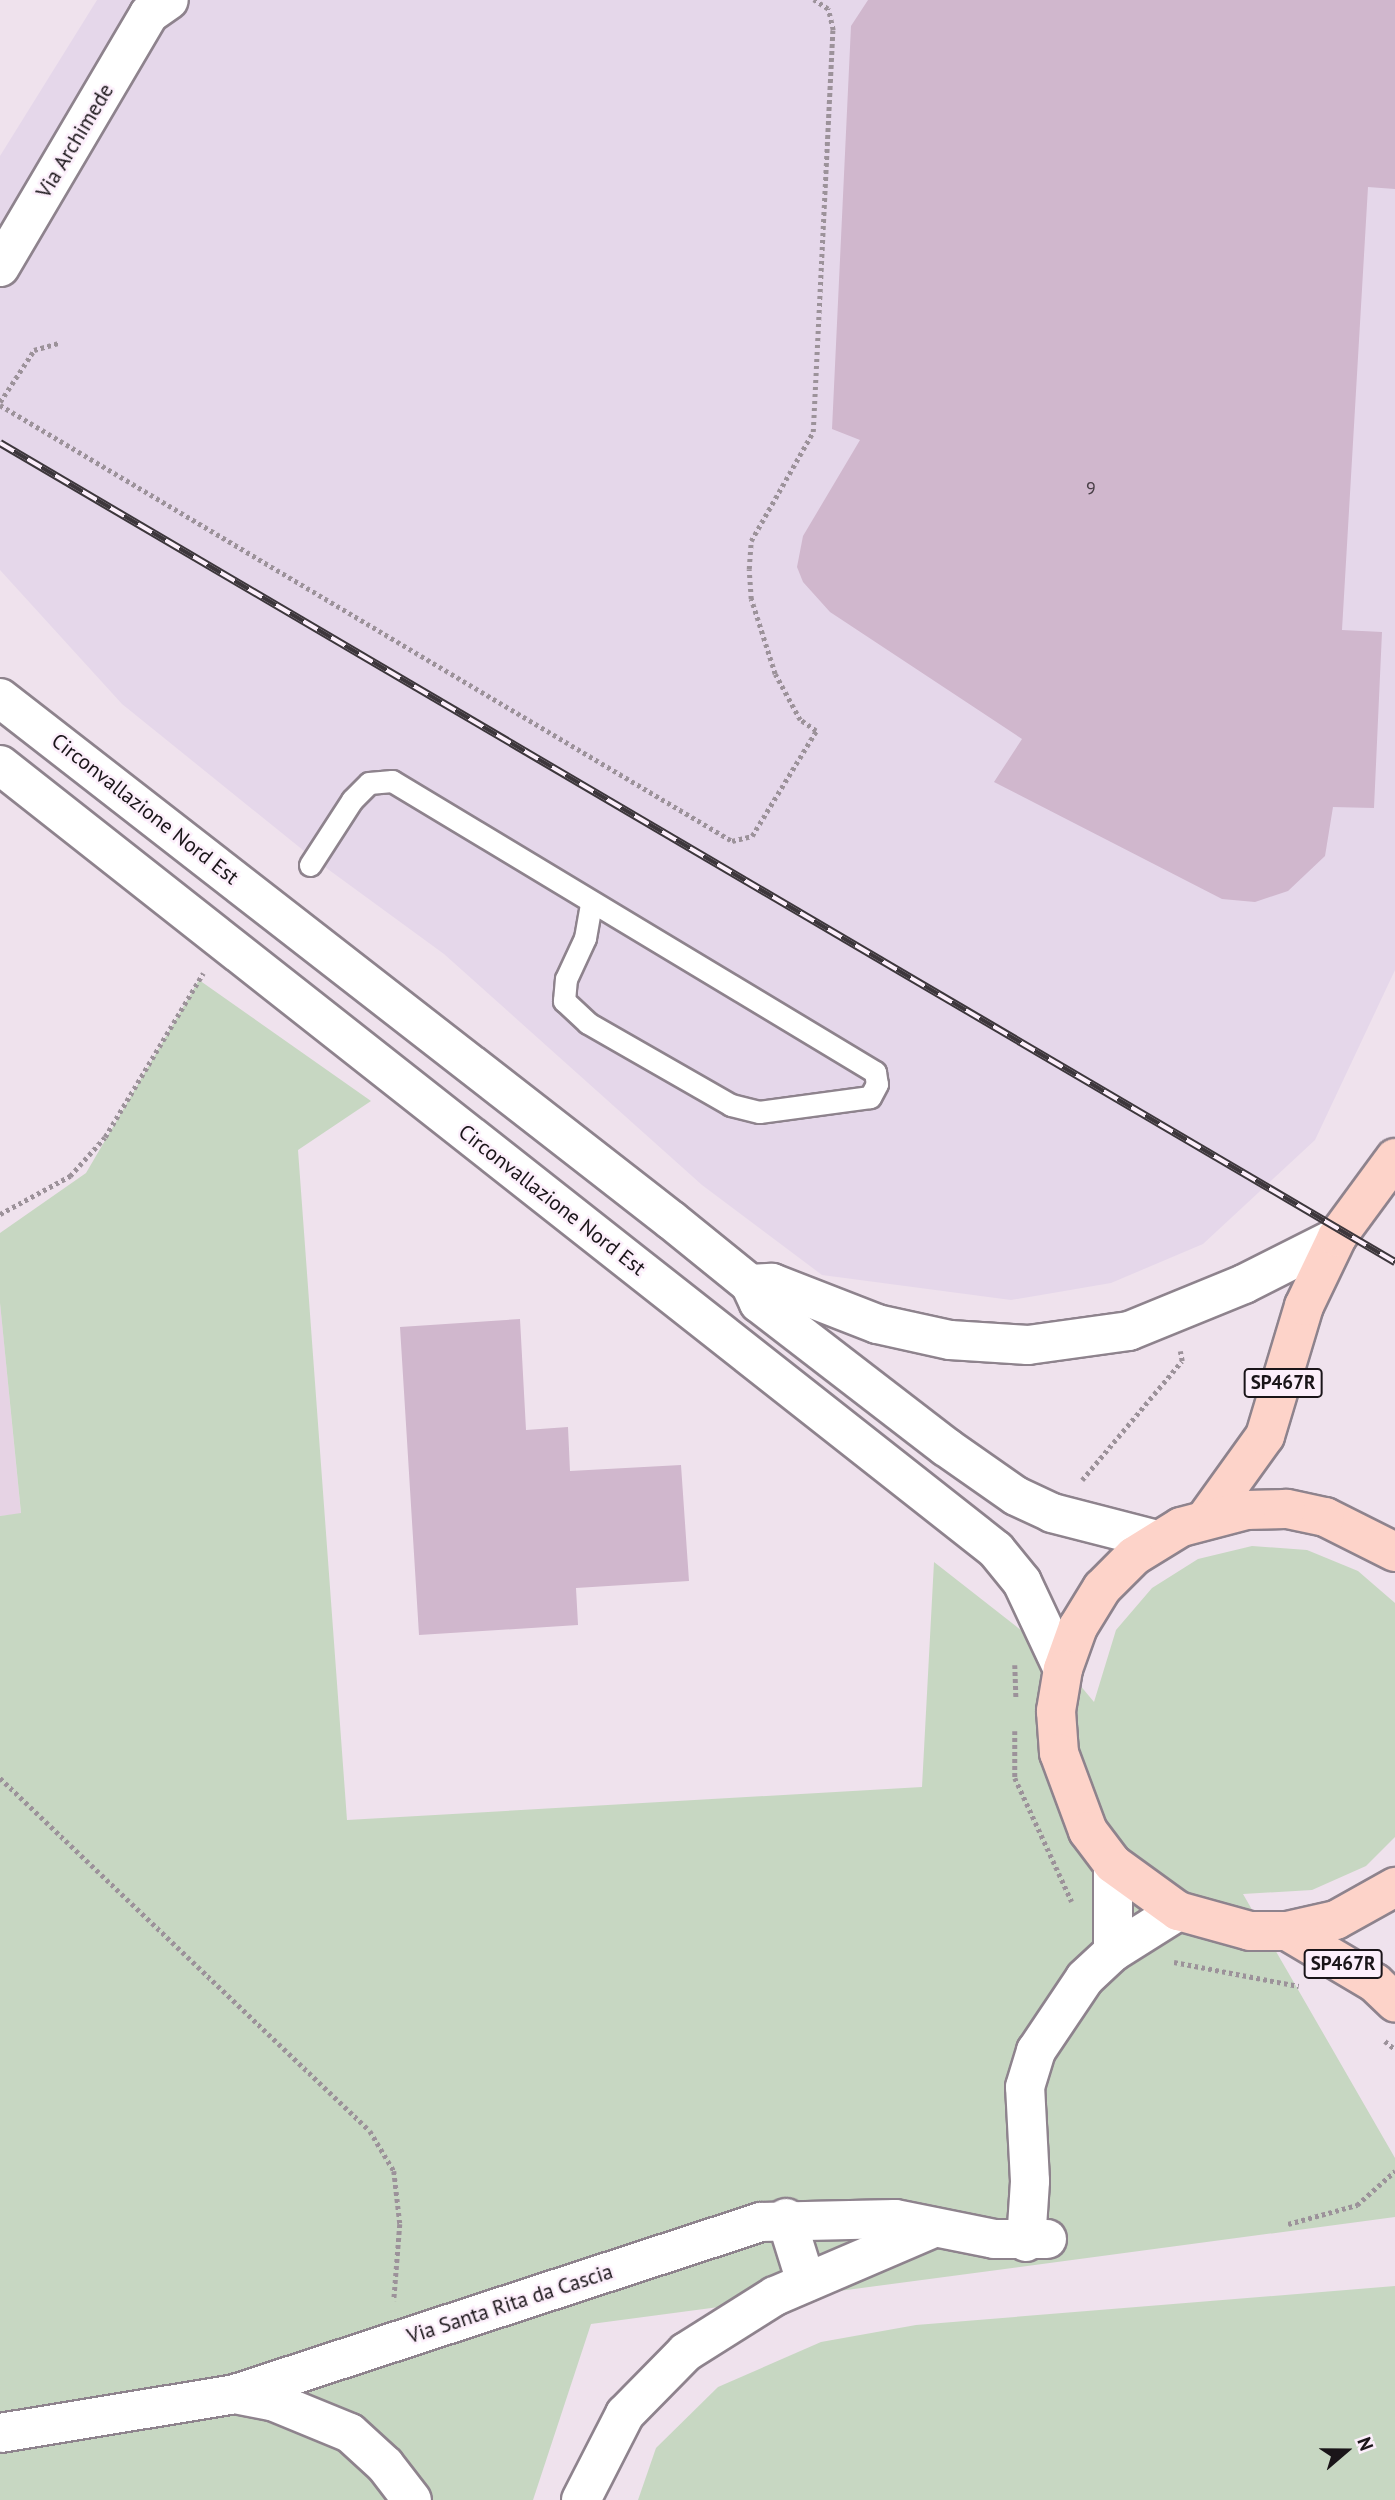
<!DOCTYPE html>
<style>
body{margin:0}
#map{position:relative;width:1395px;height:2500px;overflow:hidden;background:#efe2ed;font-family:"PT Sans",sans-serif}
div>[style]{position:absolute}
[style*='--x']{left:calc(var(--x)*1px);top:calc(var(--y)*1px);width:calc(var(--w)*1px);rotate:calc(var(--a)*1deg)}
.commercial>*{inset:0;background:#e5d7ea}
.built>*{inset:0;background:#e6d3e4}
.green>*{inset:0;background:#c7d7c2}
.building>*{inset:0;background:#d0b7cd}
.path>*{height:4.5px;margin-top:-2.25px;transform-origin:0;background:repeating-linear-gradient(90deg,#9c929a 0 3.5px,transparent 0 7px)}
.roads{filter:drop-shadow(2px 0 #8e838d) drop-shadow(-2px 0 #8e838d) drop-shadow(0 2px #8e838d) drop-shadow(0 -2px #8e838d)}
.lane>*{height:21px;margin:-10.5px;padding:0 10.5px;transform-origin:10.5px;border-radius:10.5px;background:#fff}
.street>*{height:38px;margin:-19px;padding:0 19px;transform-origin:19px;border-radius:19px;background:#fff}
.secondary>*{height:38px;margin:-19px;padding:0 19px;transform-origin:19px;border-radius:19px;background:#fff}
.primary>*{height:38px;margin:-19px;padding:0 19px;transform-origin:19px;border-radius:19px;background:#fdd3c9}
.rail>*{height:8px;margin-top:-4px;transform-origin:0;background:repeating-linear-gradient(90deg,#fceffb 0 16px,#3d373c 0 32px);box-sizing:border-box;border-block:2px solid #3d373c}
span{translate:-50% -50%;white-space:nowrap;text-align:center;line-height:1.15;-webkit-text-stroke:5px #fceffb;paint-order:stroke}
.number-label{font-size:18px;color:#483e46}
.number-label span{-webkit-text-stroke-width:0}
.shield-label span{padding:2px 5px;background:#fceffb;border:2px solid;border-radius:5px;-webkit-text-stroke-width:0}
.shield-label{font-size:19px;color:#1a1519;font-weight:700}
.street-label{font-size:21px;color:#1a1519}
.north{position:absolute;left:1311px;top:2416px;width:70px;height:70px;-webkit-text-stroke:5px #fceffb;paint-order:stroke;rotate:70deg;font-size:19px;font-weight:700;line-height:28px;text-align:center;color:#1a1519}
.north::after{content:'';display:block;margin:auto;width:24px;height:32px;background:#1a1519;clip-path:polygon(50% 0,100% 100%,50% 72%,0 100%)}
</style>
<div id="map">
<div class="commercial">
<div style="clip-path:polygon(97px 0,1395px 0,1395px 970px,1315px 1140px,1203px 1244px,1111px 1283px,1011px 1300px,822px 1275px,702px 1185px,444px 954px,314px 859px,122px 704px,0 570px,0 156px)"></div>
</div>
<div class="built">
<div style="clip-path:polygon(0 1303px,21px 1514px,0 1516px)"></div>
</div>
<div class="green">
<div style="clip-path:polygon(199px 980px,371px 1101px,298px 1150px,347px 1820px,922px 1787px,934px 1562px,1059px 1660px,1094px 1702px,1116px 1630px,1152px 1588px,1198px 1559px,1252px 1546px,1307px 1550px,1358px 1571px,1395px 1603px,1395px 1837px,1366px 1866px,1312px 1890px,1243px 1894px,1395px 2158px,1395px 2217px,591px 2324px,533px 2500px,0 2500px,0 1516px,21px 1513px,0 1303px,0 1233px,86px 1173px)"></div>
<div style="clip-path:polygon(1395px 2286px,1395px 2500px,638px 2500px,656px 2448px,718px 2387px,821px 2342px,916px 2325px)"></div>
</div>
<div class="building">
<div style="clip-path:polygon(868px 0,1395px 0,1395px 189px,1368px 187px,1342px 630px,1382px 632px,1374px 808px,1333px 807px,1325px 856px,1288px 891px,1255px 902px,1222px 899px,994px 782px,1022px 739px,830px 612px,803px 582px,797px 567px,803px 536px,860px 440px,832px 429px,851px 26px)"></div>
<div style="clip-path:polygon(520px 1319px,526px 1430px,568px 1427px,570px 1471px,681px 1465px,689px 1581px,576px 1588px,578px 1625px,419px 1635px,400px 1327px)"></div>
</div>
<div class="path">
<div style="--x:0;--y:402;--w:62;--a:-56.8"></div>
<div style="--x:34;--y:350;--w:25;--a:-16"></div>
<div style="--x:0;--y:405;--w:852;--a:30.78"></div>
<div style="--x:732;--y:841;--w:21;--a:-14"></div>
<div style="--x:752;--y:836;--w:123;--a:-58.6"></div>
<div style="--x:816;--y:731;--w:19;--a:-145"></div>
<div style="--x:800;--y:720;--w:52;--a:-118.5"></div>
<div style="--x:775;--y:674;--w:79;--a:-107.7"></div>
<div style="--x:751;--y:599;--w:30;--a:-94"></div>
<div style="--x:749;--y:569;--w:28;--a:-86"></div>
<div style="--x:751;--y:541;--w:125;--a:-60.4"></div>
<div style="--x:813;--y:432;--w:402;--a:-87.2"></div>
<div style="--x:833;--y:30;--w:22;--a:-103"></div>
<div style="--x:828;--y:9;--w:17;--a:-147"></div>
<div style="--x:0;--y:1214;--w:80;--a:-28.5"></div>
<div style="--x:70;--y:1176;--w:52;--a:-48.1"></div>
<div style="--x:105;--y:1137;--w:191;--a:-59.1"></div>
<div style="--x:1082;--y:1480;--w:155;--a:-50"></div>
<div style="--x:1182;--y:1361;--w:10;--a:-101"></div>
<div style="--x:1015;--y:1665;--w:33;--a:88"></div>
<div style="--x:1015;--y:1731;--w:47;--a:90"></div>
<div style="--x:1015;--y:1778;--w:136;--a:65.3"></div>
<div style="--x:0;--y:1778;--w:511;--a:43.65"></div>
<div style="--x:370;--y:2131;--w:47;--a:59"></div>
<div style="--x:394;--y:2171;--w:53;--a:83.5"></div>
<div style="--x:400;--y:2224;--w:77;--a:94.5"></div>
<div style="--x:1174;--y:1962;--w:127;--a:10.9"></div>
<div style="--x:1385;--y:2041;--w:13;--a:39"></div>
<div style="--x:1288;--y:2224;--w:72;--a:-15.4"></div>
<div style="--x:1357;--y:2205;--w:51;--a:-41.8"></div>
</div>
<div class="roads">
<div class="lane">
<div style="--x:310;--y:865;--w:77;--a:-57.1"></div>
<div style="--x:352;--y:800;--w:24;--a:-45"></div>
<div style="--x:369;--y:783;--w:23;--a:-5"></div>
<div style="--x:392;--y:781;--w:564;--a:31.07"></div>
<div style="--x:875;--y:1072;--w:12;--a:81"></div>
<div style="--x:877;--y:1084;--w:15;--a:118"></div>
<div style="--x:870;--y:1097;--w:112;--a:172.3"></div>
<div style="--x:759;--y:1112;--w:29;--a:-166"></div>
<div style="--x:731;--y:1105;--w:165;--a:-150.2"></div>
<div style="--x:588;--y:1023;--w:33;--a:-137"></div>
<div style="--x:564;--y:1001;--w:22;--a:-85"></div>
<div style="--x:566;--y:979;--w:45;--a:-65.1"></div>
<div style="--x:585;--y:938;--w:35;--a:-80"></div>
</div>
<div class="street">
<div style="--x:0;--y:267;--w:294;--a:-59.5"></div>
<div style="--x:149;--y:14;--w:24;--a:-35"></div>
<div style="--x:1113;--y:1864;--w:88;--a:90"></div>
<div style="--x:786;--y:2218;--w:67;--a:72.6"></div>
<div style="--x:1026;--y:2242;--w:61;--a:-86.2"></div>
<div style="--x:1030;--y:2181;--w:94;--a:-93"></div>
<div style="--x:1025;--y:2087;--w:38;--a:-73"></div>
<div style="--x:1036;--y:2051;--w:88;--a:-56.1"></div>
<div style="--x:1085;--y:1978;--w:38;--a:-43"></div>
<div style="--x:1113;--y:1952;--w:77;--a:-32.2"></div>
<div style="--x:235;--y:2394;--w:38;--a:11"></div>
<div style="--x:272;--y:2401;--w:84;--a:22.3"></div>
<div style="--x:350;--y:2433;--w:47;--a:42.4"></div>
<div style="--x:385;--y:2465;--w:44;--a:52.4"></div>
<div style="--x:0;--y:2433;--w:238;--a:-9.4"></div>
<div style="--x:235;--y:2394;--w:553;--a:-18.11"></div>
<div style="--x:761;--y:2222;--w:134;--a:-1.3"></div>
<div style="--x:895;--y:2219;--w:101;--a:11.4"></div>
<div style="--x:994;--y:2239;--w:53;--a:0"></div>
<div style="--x:581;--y:2500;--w:97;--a:-62.9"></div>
<div style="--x:625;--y:2414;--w:87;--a:-45.5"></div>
<div style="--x:686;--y:2352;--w:105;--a:-32.2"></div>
<div style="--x:775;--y:2296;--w:173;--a:-23.2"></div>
</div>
<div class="secondary">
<div style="--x:0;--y:698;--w:850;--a:37.88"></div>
<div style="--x:671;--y:1220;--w:102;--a:39"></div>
<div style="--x:750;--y:1284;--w:21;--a:65"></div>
<div style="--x:759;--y:1303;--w:236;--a:37.6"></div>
<div style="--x:946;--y:1447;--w:85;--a:35"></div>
<div style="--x:1016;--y:1496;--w:40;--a:25"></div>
<div style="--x:1052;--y:1513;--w:108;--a:14.4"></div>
<div style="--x:0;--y:765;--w:1268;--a:38.24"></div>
<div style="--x:996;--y:1550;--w:41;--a:50.9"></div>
<div style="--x:1022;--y:1582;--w:96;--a:64.8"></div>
<div style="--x:750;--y:1284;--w:22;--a:-3"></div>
<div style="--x:772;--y:1283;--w:113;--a:21.3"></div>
<div style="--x:877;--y:1324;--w:75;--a:12.4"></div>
<div style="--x:950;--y:1340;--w:78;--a:3.7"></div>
<div style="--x:1028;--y:1345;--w:102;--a:-7.9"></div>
<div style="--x:1129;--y:1331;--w:124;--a:-22.2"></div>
<div style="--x:1244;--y:1284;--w:104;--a:-26.8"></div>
</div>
<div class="primary">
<div style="--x:1206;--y:1518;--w:101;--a:-54.3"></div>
<div style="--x:1265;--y:1436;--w:136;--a:-73.3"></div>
<div style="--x:1304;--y:1306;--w:76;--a:-64.4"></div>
<div style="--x:1337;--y:1237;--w:98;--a:-53.7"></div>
<div style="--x:1395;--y:1552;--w:78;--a:-153.4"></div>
<div style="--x:1325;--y:1517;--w:40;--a:-168"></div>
<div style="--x:1286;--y:1509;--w:40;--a:178.6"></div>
<div style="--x:1246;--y:1510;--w:67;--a:165.3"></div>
<div style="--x:1181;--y:1527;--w:55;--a:148.3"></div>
<div style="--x:1134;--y:1556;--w:45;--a:135"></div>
<div style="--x:1102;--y:1588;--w:46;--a:121.6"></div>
<div style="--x:1078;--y:1627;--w:45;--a:109.7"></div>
<div style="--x:1063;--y:1669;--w:43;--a:99.5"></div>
<div style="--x:1056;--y:1711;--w:42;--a:85.9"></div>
<div style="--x:1059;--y:1753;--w:83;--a:69.6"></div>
<div style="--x:1088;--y:1831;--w:41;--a:52.9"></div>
<div style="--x:1113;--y:1864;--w:80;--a:35.9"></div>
<div style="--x:1178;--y:1911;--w:75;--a:15.5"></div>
<div style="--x:1250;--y:1931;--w:37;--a:0"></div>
<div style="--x:1287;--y:1931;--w:50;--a:-12.7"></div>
<div style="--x:1336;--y:1920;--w:68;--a:-29.2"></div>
<div style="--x:1287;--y:1931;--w:102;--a:30.6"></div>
<div style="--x:1375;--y:1983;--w:28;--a:44"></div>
</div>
</div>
<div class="rail">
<div style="--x:0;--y:443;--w:1618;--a:30.42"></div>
</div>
<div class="number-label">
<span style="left:1091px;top:488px">9</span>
</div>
<div class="shield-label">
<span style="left:1283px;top:1383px">SP467R</span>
<span style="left:1343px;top:1964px">SP467R</span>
</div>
<div class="street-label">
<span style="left:75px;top:141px;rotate:-59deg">Via Archimede</span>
<span style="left:145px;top:809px;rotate:38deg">Circonvallazione Nord Est</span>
<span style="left:552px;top:1200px;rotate:38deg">Circonvallazione Nord Est</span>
<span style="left:510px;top:2304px;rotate:-18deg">Via Santa Rita da Cascia</span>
</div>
<div class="north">N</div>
</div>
